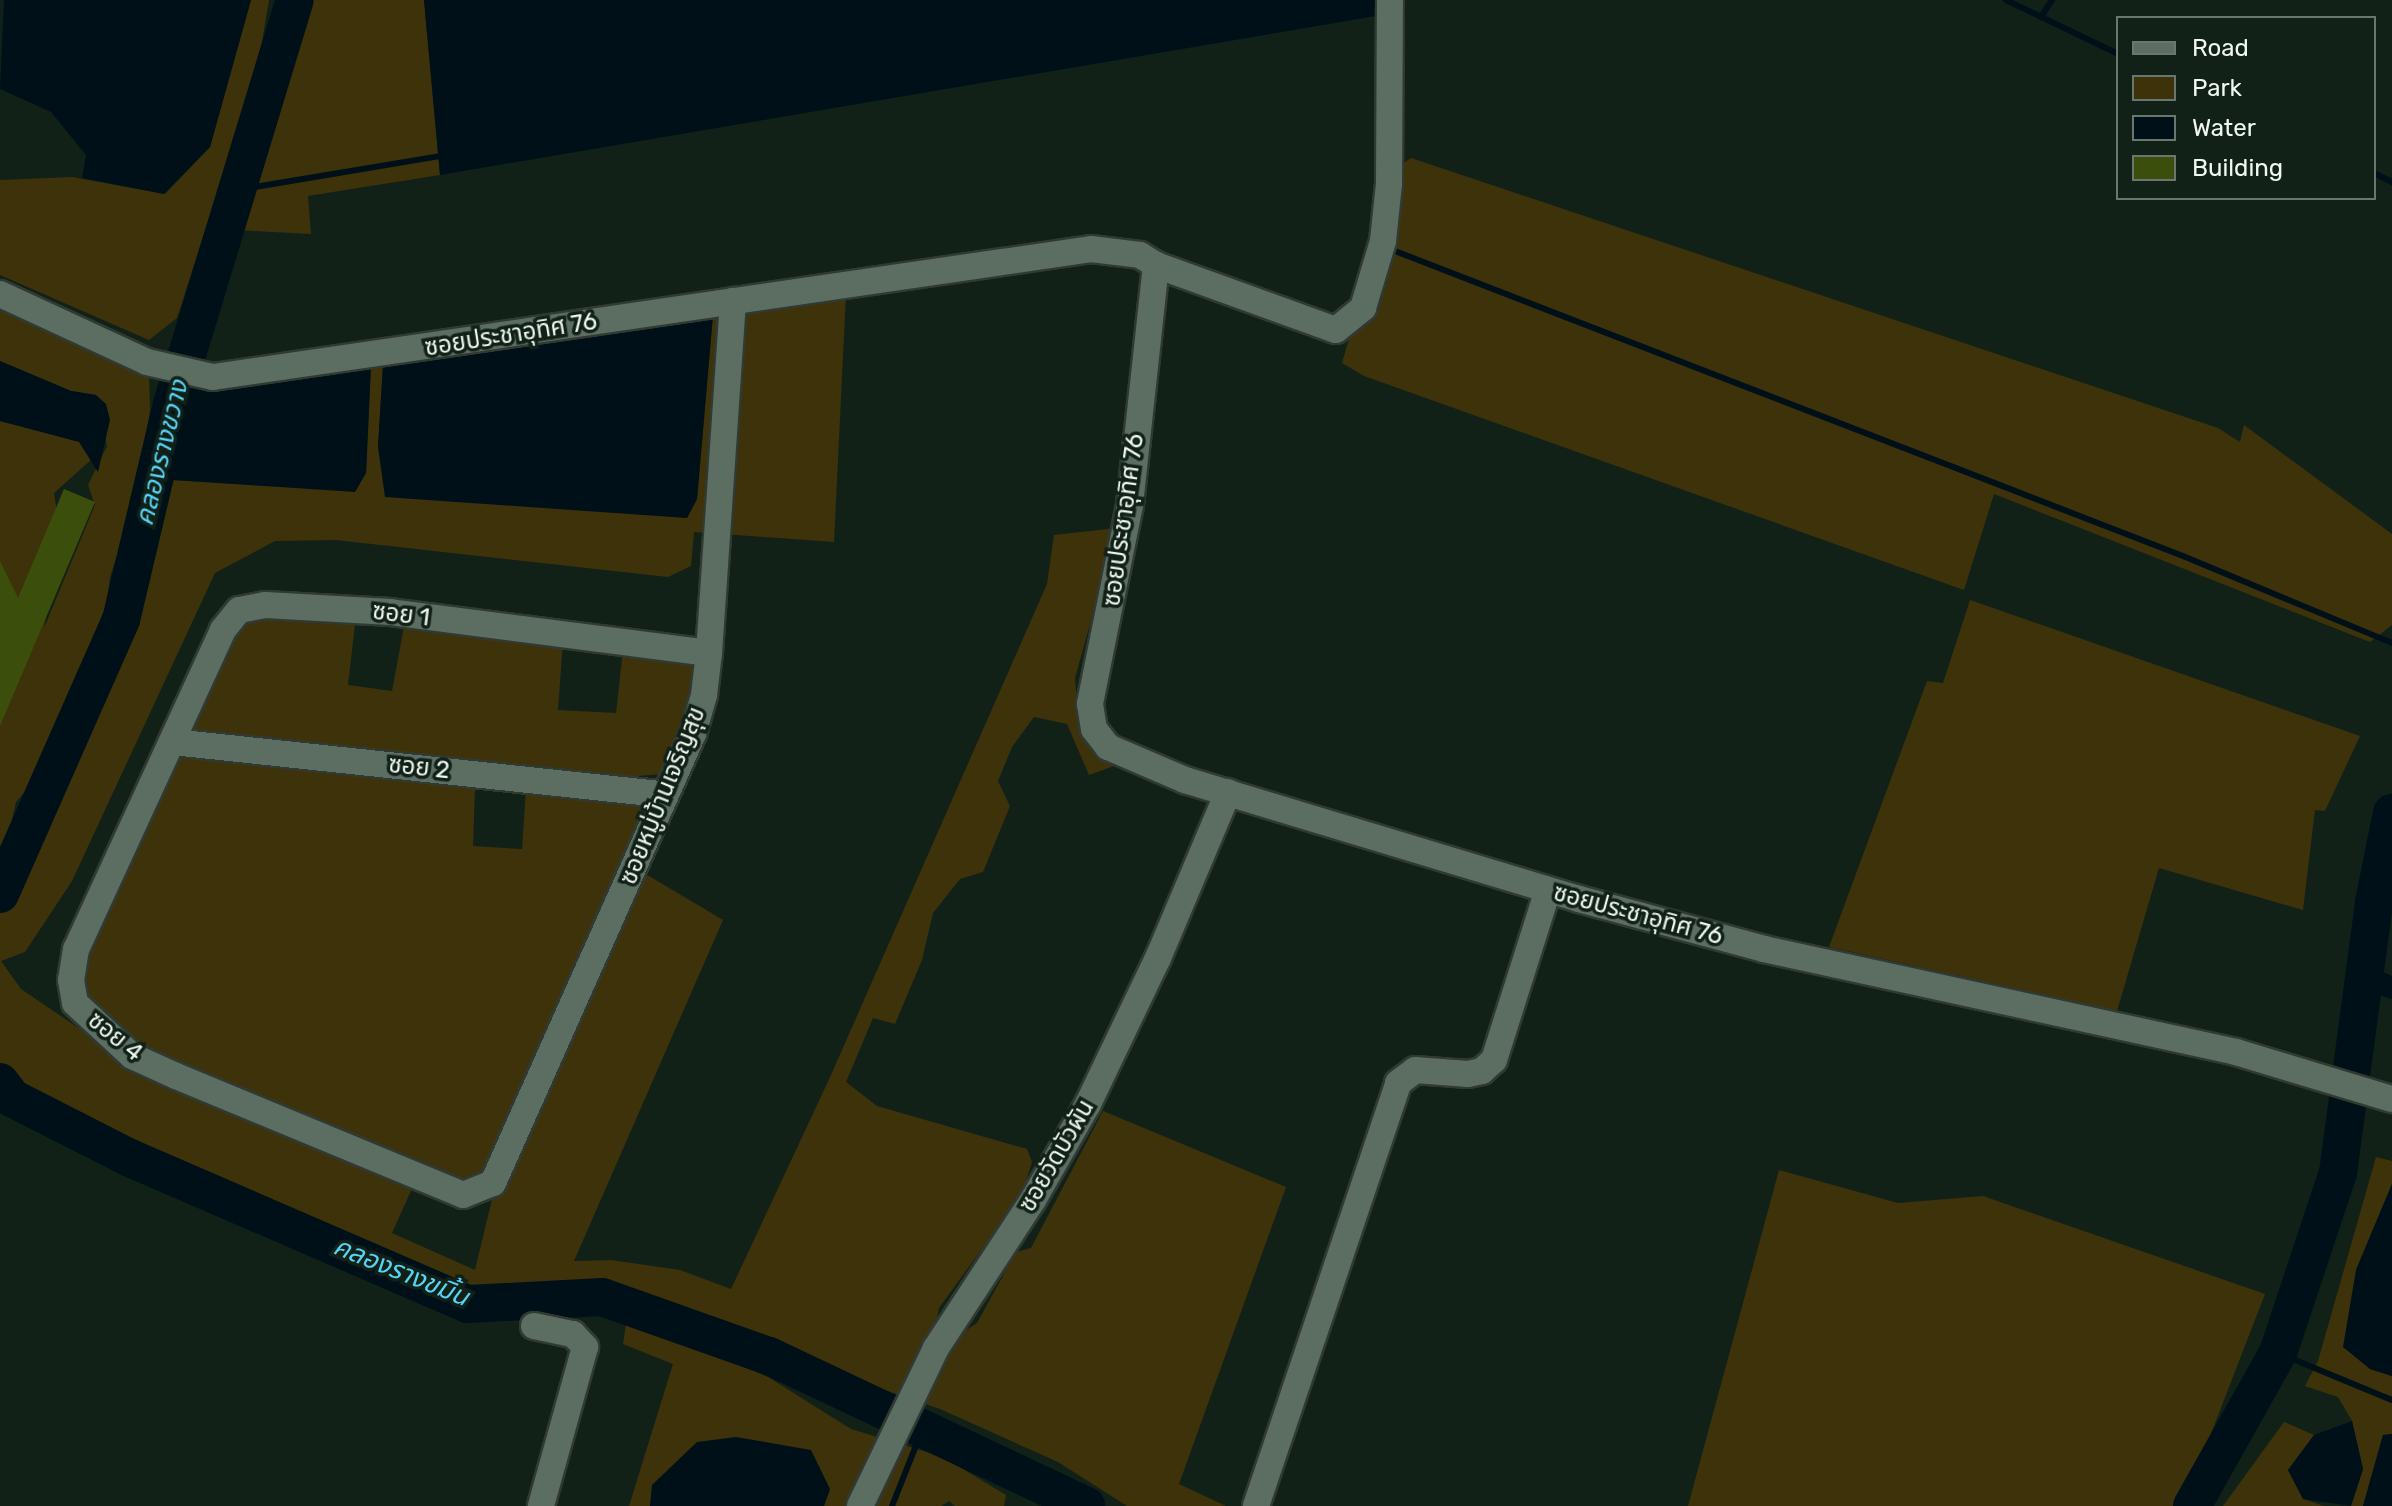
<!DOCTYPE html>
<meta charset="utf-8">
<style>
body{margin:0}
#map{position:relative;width:2392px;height:1506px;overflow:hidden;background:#122118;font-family:Rubik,"Noto Sans Thai",sans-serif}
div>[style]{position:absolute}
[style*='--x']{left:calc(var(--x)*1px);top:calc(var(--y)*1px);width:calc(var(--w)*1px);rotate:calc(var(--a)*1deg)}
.green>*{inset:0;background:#3e320a}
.water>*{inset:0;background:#001018}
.stream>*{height:6px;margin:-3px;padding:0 3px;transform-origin:3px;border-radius:3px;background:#001018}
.canal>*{height:22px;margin:-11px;padding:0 11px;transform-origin:11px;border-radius:11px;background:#001018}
.river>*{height:38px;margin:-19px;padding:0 19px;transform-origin:19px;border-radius:19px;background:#001018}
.building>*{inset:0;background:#3c4e0c}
.roads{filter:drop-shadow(2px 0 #303a33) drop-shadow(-2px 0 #303a33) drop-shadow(0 2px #303a33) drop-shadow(0 -2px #303a33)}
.minor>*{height:26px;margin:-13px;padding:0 13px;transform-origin:13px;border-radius:13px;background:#5c6e62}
span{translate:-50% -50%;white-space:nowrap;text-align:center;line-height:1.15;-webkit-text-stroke:7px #122118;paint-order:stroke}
.street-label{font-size:24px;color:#eef8f1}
.water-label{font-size:26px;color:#56d4f8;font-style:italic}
.legend{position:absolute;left:2116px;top:16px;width:260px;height:184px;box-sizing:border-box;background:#122118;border:2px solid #6a776f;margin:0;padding:10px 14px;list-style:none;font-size:24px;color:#eef8f1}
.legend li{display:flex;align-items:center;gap:16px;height:40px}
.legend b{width:40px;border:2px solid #6a776f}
</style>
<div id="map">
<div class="green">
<div style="clip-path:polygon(251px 0,269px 0,258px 65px,177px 318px,149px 340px,0 275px,0 180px,72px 177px,165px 194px,210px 147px)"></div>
<div style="clip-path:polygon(302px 0,424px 0,440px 175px,308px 196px,311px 234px,236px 230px,295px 58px)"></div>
<div style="clip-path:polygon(1411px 158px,2218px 428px,2240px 442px,2244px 425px,2392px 534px,2392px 625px,2370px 642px,1994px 494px,1964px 590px,1364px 376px,1342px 363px,1399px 166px)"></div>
<div style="clip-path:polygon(846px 294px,834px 542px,694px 532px,691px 566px,668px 577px,336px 540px,275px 541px,215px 573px,72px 881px,25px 952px,1px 961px,21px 989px,111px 1050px,414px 1184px,392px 1233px,475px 1270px,493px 1195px,644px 873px,723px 920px,574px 1261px,611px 1260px,680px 1270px,731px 1289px,831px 1075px,1047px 584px,1054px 535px,1117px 528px,1075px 678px,1078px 713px,1096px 752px,1117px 765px,1089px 775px,1067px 724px,1034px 717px,1012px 747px,998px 781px,1010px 806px,983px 872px,960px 879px,933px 913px,922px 960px,895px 1024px,873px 1018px,846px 1082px,877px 1106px,1027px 1149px,1032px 1162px,1022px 1194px,939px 1308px,936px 1324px,953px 1339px,977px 1323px,1016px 1252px,1031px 1248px,1103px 1111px,1286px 1187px,1179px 1484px,1226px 1506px,1127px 1506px,1058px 1462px,940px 1409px,710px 1330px,690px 1315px,635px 1298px,581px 1286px,470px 1295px,403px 1271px,152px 1160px,20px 1091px,0 1064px,0 897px,107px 674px,151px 529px,173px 480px,355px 491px,366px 473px,371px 365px,383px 365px,378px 447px,687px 518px,697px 499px,713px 315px)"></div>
<div style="clip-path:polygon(0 305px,149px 376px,150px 410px,138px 490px,110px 577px,103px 633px,47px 742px,39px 775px,16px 802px,0 874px,0 421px,79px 441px,92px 459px,54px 493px,61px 537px,44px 628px,95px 505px,88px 485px,107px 446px,96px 395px,71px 391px,0 361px)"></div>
<div style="clip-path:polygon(1970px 600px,2360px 736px,2325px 811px,2315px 810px,2303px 910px,2159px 868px,2117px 1011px,1829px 947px,1927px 681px,1943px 683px)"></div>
<div style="clip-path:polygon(244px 615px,356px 616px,348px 685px,392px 691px,405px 621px,563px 641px,558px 710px,616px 713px,623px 650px,698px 657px,696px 692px,663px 774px,625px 777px,467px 759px,460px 786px,475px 789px,473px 846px,522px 849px,526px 788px,650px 805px,490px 1169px,477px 1184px,460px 1185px,139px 1053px,83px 1003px,84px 943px)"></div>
<div style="clip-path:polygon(2376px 1157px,2392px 1161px,2392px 1184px,2356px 1270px,2370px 1369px,2392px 1376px,2392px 1434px,2383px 1435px,2363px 1506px,2351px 1506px,2363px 1469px,2352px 1421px,2338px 1397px,2305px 1386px,2318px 1361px)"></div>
<div style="clip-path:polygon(1779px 1170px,1898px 1203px,1983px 1196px,2265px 1294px,2183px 1506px,1688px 1506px)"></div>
<div style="clip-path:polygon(627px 1318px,768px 1377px,851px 1429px,943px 1457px,1006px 1495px,1004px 1506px,955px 1506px,949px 1501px,941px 1506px,824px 1506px,830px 1489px,653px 1485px,650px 1506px,629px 1506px,673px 1364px,623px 1344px)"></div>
<div style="clip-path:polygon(2284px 1422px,2314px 1435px,2288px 1470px,2303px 1499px,2324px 1506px,2223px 1506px)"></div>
</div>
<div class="water">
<div style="clip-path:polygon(4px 0,251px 0,210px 147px,164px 194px,82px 178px,86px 155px,51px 112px,0 89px)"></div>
<div style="clip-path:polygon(424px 0,1376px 0,1376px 16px,440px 175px)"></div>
<div style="clip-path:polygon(713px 315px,697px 499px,687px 518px,385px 497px,378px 447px,383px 365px)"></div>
<div style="clip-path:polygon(0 361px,71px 391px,96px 395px,106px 404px,110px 420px,98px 472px,79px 442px,0 421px)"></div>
<div style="clip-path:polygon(371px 365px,366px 473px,355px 492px,173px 480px,168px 443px,189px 384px)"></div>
<div style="clip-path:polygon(2392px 1184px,2392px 1376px,2370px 1369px,2343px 1347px,2356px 1270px)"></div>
<div style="clip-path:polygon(2352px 1421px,2363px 1469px,2351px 1506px,2303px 1499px,2288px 1470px,2314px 1435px)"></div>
<div style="clip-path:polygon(2392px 1434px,2392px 1506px,2363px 1506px,2383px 1435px)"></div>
<div style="clip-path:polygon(736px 1437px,811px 1450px,830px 1489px,824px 1506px,650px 1506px,652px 1485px,697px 1442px)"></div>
</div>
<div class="stream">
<div style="--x:2006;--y:0;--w:124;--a:25.7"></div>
<div style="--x:2041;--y:17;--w:20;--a:-57"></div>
<div style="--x:2374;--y:173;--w:20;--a:27"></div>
<div style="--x:237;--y:190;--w:213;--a:-9.5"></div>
<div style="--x:1395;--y:251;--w:845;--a:21.16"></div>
<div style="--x:2183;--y:556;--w:226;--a:22.6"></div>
<div style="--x:2278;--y:1353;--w:123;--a:22.4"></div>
<div style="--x:892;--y:1506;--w:84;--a:-68.3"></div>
</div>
<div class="canal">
<div style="--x:2364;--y:976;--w:30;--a:23"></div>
</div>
<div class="river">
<div style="--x:0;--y:894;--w:300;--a:-66.2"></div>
<div style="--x:121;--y:620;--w:222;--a:-76.7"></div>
<div style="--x:172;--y:404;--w:422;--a:-73.1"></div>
<div style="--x:0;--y:1082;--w:20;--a:53"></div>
<div style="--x:12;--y:1098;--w:132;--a:27"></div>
<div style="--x:130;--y:1158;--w:368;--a:23.4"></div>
<div style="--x:468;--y:1304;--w:134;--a:-3"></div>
<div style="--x:602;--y:1297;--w:177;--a:19.5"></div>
<div style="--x:769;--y:1356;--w:351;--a:25.3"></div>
<div style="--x:2192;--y:1506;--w:176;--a:-60.7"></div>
<div style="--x:2278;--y:1353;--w:190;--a:-71.6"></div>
<div style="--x:2338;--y:1173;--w:273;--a:-82.4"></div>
<div style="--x:2374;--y:902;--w:91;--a:-78.6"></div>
</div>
<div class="building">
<div style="clip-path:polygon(64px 489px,95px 502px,0 726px,0 561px,18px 598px)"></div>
</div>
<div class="roads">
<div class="minor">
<div style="--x:1156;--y:265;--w:191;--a:19.9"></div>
<div style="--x:1336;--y:330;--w:35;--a:-39"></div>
<div style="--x:1363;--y:308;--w:70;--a:-73.4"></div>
<div style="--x:1383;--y:241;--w:57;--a:-84"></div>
<div style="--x:1389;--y:184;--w:184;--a:-89.7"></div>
<div style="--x:0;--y:294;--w:162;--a:24.8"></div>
<div style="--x:147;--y:362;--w:68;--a:12.8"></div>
<div style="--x:213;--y:377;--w:887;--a:-8.29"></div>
<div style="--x:1091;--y:249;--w:49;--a:7"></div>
<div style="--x:1140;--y:255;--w:19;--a:32"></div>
<div style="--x:1156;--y:265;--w:241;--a:96.2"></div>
<div style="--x:1130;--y:505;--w:203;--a:101.4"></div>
<div style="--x:1090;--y:704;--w:25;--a:81"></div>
<div style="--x:1094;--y:729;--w:23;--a:52"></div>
<div style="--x:1108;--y:747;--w:84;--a:23.2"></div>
<div style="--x:1185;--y:780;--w:412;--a:16.8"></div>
<div style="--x:1579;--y:899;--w:192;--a:15.1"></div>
<div style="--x:1764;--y:949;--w:483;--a:12.3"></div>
<div style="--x:2236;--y:1052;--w:163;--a:16.8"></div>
<div style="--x:709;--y:653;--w:321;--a:-172.7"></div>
<div style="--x:391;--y:612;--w:126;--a:-176.8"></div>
<div style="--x:265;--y:605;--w:26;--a:169"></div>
<div style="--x:239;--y:610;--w:26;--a:129"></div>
<div style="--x:223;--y:630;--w:351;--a:114.7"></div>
<div style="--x:76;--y:949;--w:31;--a:99"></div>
<div style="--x:71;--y:980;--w:23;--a:80"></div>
<div style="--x:75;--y:1003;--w:78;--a:42.9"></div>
<div style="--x:132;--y:1056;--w:48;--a:24.4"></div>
<div style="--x:176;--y:1076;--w:311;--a:22.5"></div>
<div style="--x:463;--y:1195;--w:32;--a:-22"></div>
<div style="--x:493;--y:1183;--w:492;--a:-66"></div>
<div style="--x:693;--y:734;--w:41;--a:-74.2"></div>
<div style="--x:704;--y:695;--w:42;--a:-83.2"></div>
<div style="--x:709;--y:653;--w:353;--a:-86.1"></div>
<div style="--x:173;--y:742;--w:495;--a:6.1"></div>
<div style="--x:534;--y:1326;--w:40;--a:12"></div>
<div style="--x:573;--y:1334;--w:18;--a:47"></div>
<div style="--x:585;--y:1347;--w:165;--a:105.5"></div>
<div style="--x:860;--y:1506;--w:175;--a:-64.3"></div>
<div style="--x:936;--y:1348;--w:177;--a:-56.8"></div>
<div style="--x:1033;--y:1200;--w:111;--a:-60.2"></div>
<div style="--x:1088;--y:1104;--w:162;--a:-64.4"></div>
<div style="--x:1158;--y:958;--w:180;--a:-67.1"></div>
<div style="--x:1256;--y:1506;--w:446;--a:-71.4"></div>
<div style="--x:1398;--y:1083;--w:21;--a:-37"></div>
<div style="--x:1415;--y:1070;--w:53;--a:4.3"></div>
<div style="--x:1468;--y:1074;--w:14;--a:-12"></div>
<div style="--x:1482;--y:1071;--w:16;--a:-43"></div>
<div style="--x:1494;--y:1060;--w:178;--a:-72.4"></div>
</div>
</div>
<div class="street-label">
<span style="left:511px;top:335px;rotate:-9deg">ซอยประชาอุทิศ 76</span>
<span style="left:1124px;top:520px;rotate:-82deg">ซอยประชาอุทิศ 76</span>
<span style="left:401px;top:615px;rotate:7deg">ซอย 1</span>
<span style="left:419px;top:768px;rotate:6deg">ซอย 2</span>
<span style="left:663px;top:796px;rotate:-68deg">ซอยหมู่บ้านเจริญสุข</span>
<span style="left:1638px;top:915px;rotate:15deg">ซอยประชาอุทิศ 76</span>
<span style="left:115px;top:1037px;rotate:39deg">ซอย 4</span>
<span style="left:1057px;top:1156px;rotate:-60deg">ซอยวัดบัวผัน</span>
</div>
<div class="water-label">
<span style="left:162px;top:453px;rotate:-76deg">คลองรางขวาง</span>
<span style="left:401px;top:1272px;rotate:22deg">คลองรางขมิ้น</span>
</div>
<ul class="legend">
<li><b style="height:10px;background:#5c6e62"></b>Road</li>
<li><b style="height:22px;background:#3e320a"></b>Park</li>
<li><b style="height:22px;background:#001018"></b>Water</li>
<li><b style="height:22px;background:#3c4e0c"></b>Building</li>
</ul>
</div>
